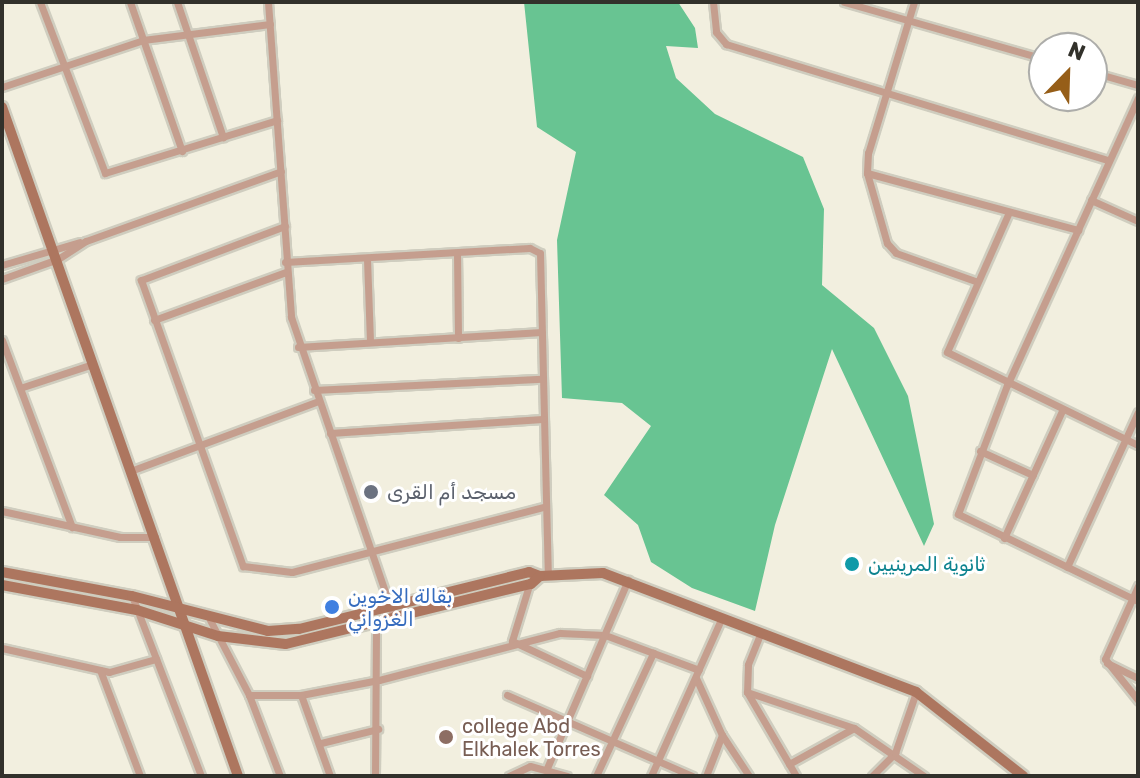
<!DOCTYPE html>
<meta charset="utf-8">
<style>
body{margin:0}
#map{position:relative;width:1140px;height:778px;overflow:hidden;background:#f2efdf;font-family:Rubik,"Noto Naskh Arabic",sans-serif}
div>[style]{position:absolute}
[style*='--x']{left:calc(var(--x)*1px);top:calc(var(--y)*1px);width:calc(var(--w)*1px);rotate:calc(var(--a)*1deg)}
.forest>*{inset:0;background:#68c492}
.roads{filter:drop-shadow(2px 0 #cfcdbf) drop-shadow(-2px 0 #cfcdbf) drop-shadow(0 2px #cfcdbf) drop-shadow(0 -2px #cfcdbf)}
.street>*{height:7px;margin:-3.5px;padding:0 3.5px;transform-origin:3.5px;border-radius:3.5px;background:#c59e8e}
.secondary>*{height:10px;margin:-5px;padding:0 5px;transform-origin:5px;border-radius:5px;background:#ad765f}
.dots>*{width:22px;height:22px;translate:-50% -50%;box-sizing:border-box;border:4px solid #fff;border-radius:50%}
span{translate:-50% -50%;white-space:nowrap;text-align:center;line-height:1.15;-webkit-text-stroke:6px #fff;paint-order:stroke}
.worship-label{font-size:20px;color:#5b616d}
.left{translate:0 -50%;text-align:left}
.culture-label{font-size:20px;color:#0d838f}
.shop-label{font-size:20px;color:#366cbe}
.education-label{font-size:20px;color:#785e54}
.frame{position:absolute;inset:0;border:4px solid #32312b;pointer-events:none}
.north{position:absolute;left:1028px;top:32px;width:80px;height:80px;box-sizing:border-box;background:#fff;border:2px solid #adadaa;border-radius:50%;rotate:23deg;font-size:22px;font-weight:700;line-height:32px;text-align:center;color:#32312b}
.north::after{content:'';display:block;margin:auto;width:28px;height:36px;background:#965e18;clip-path:polygon(50% 0,100% 100%,50% 72%,0 100%)}
</style>
<div id="map">
<div class="forest">
<div style="clip-path:polygon(524px 2px,678px 2px,695px 28px,698px 48px,666px 46px,676px 78px,715px 114px,803px 157px,824px 209px,822px 285px,874px 328px,908px 396px,934px 524px,924px 546px,832px 349px,775px 525px,755px 611px,692px 588px,651px 562px,638px 525px,604px 495px,651px 426px,622px 403px,562px 398px,557px 240px,576px 152px,537px 127px)"></div>
</div>
<div class="roads">
<div class="street">
<div style="--x:40;--y:2;--w:183;--a:69.2"></div>
<div style="--x:105;--y:173;--w:180;--a:-17.1"></div>
<div style="--x:130;--y:2;--w:158;--a:70.8"></div>
<div style="--x:177;--y:2;--w:143;--a:71.2"></div>
<div style="--x:268;--y:2;--w:316;--a:85.8"></div>
<div style="--x:291;--y:317;--w:309;--a:71.1"></div>
<div style="--x:713;--y:2;--w:30;--a:84"></div>
<div style="--x:716;--y:32;--w:16;--a:50"></div>
<div style="--x:726;--y:44;--w:400;--a:16.9"></div>
<div style="--x:844;--y:2;--w:208;--a:15.9"></div>
<div style="--x:914;--y:2;--w:158;--a:106.9"></div>
<div style="--x:868;--y:153;--w:20;--a:93"></div>
<div style="--x:867;--y:173;--w:73;--a:74.1"></div>
<div style="--x:887;--y:243;--w:13;--a:48"></div>
<div style="--x:896;--y:253;--w:84;--a:19.5"></div>
<div style="--x:1092;--y:72;--w:48;--a:15.8"></div>
<div style="--x:2;--y:87;--w:149;--a:-18.4"></div>
<div style="--x:143;--y:40;--w:128;--a:-7.2"></div>
<div style="--x:1138;--y:98;--w:315;--a:114.5"></div>
<div style="--x:1007;--y:385;--w:138;--a:110.8"></div>
<div style="--x:958;--y:514;--w:200;--a:25.8"></div>
<div style="--x:867;--y:173;--w:219;--a:15.1"></div>
<div style="--x:1091;--y:200;--w:51;--a:24.1"></div>
<div style="--x:1009;--y:212;--w:153;--a:113.9"></div>
<div style="--x:947;--y:352;--w:212;--a:26"></div>
<div style="--x:285;--y:226;--w:154;--a:159.4"></div>
<div style="--x:141;--y:280;--w:304;--a:70.4"></div>
<div style="--x:243;--y:566;--w:49;--a:7"></div>
<div style="--x:292;--y:572;--w:260;--a:-14.5"></div>
<div style="--x:457;--y:253;--w:85;--a:89.3"></div>
<div style="--x:367;--y:259;--w:83;--a:87.9"></div>
<div style="--x:285;--y:262;--w:245;--a:-3.3"></div>
<div style="--x:530;--y:248;--w:11;--a:27"></div>
<div style="--x:540;--y:253;--w:322;--a:88.6"></div>
<div style="--x:2;--y:265;--w:81;--a:-16.4"></div>
<div style="--x:2;--y:279;--w:59;--a:-19.7"></div>
<div style="--x:58;--y:259;--w:33;--a:-33"></div>
<div style="--x:86;--y:241;--w:207;--a:-19.7"></div>
<div style="--x:154;--y:320;--w:140;--a:-20"></div>
<div style="--x:2;--y:340;--w:200;--a:69.5"></div>
<div style="--x:298;--y:347;--w:244;--a:-3.5"></div>
<div style="--x:23;--y:387;--w:74;--a:-18.2"></div>
<div style="--x:314;--y:390;--w:228;--a:-2.8"></div>
<div style="--x:330;--y:433;--w:213;--a:-3.8"></div>
<div style="--x:980;--y:451;--w:58;--a:24.4"></div>
<div style="--x:133;--y:470;--w:198;--a:-20.4"></div>
<div style="--x:2;--y:511;--w:121;--a:12.4"></div>
<div style="--x:120;--y:537;--w:35;--a:0"></div>
<div style="--x:1004;--y:538;--w:140;--a:-65.5"></div>
<div style="--x:1067;--y:567;--w:170;--a:-65.4"></div>
<div style="--x:530;--y:582;--w:62;--a:107"></div>
<div style="--x:512;--y:641;--w:83;--a:25"></div>
<div style="--x:1138;--y:586;--w:80;--a:114.3"></div>
<div style="--x:1105;--y:659;--w:53;--a:51.2"></div>
<div style="--x:132;--y:596;--w:193;--a:69"></div>
<div style="--x:210;--y:620;--w:85;--a:62.5"></div>
<div style="--x:249;--y:695;--w:87;--a:69.1"></div>
<div style="--x:761;--y:632;--w:35;--a:112"></div>
<div style="--x:748;--y:665;--w:27;--a:92"></div>
<div style="--x:747;--y:692;--w:97;--a:59.7"></div>
<div style="--x:2;--y:648;--w:110;--a:12.6"></div>
<div style="--x:109;--y:672;--w:49;--a:-15.5"></div>
<div style="--x:1107;--y:663;--w:34;--a:26"></div>
<div style="--x:100;--y:670;--w:113;--a:69.3"></div>
<div style="--x:696;--y:678;--w:63;--a:65.5"></div>
<div style="--x:722;--y:735;--w:49;--a:56.6"></div>
<div style="--x:747;--y:692;--w:113;--a:18.6"></div>
<div style="--x:854;--y:728;--w:85;--a:34.4"></div>
<div style="--x:249;--y:695;--w:52;--a:0"></div>
<div style="--x:301;--y:695;--w:79;--a:-10.9"></div>
<div style="--x:379;--y:680;--w:187;--a:-14.6"></div>
<div style="--x:560;--y:633;--w:45;--a:2.5"></div>
<div style="--x:605;--y:635;--w:100;--a:20.4"></div>
<div style="--x:301;--y:695;--w:86;--a:70.3"></div>
<div style="--x:507;--y:695;--w:202;--a:23.6"></div>
<div style="--x:321;--y:743;--w:59;--a:-13.8"></div>
<div style="--x:789;--y:764;--w:74;--a:-29"></div>
<div style="--x:547;--y:768;--w:205;--a:-66.7"></div>
<div style="--x:375;--y:776;--w:155;--a:-89.6"></div>
<div style="--x:509;--y:776;--w:23;--a:-25"></div>
<div style="--x:530;--y:766;--w:38;--a:15"></div>
<div style="--x:596;--y:776;--w:136;--a:-65.1"></div>
<div style="--x:651;--y:776;--w:174;--a:-65.9"></div>
<div style="--x:706;--y:776;--w:44;--a:-68.7"></div>
<div style="--x:872;--y:776;--w:33;--a:-45"></div>
<div style="--x:895;--y:753;--w:65;--a:-71"></div>
</div>
<div class="secondary">
<div style="--x:2;--y:107;--w:709;--a:70.57"></div>
<div style="--x:2;--y:572;--w:132;--a:10.5"></div>
<div style="--x:132;--y:596;--w:140;--a:14.4"></div>
<div style="--x:268;--y:631;--w:31;--a:-4"></div>
<div style="--x:299;--y:629;--w:237;--a:-13.9"></div>
<div style="--x:529;--y:572;--w:12;--a:20"></div>
<div style="--x:540;--y:576;--w:63;--a:-2.7"></div>
<div style="--x:603;--y:573;--w:335;--a:20.8"></div>
<div style="--x:916;--y:692;--w:136;--a:38.1"></div>
<div style="--x:2;--y:585;--w:137;--a:10.5"></div>
<div style="--x:137;--y:610;--w:85;--a:17.8"></div>
<div style="--x:218;--y:636;--w:68;--a:6.7"></div>
<div style="--x:286;--y:644;--w:252;--a:-13.8"></div>
<div style="--x:531;--y:584;--w:12;--a:-42"></div>
</div>
</div>
<div class="dots">
<div style="left:371px;top:492px;background:#6b7280"></div>
<div style="left:852px;top:564px;background:#0f9aa8"></div>
<div style="left:332px;top:607px;background:#3f7fe0"></div>
<div style="left:446px;top:737px;background:#8d6e63"></div>
</div>
<div class="worship-label">
<span class="left" style="left:387px;top:492px">مسجد أم القرى</span>
</div>
<div class="culture-label">
<span class="left" style="left:868px;top:564px">ثانوية المرينيين</span>
</div>
<div class="shop-label">
<span class="left" style="left:348px;top:608px">بقالة الاخوين<br>الغزواني</span>
</div>
<div class="education-label">
<span class="left" style="left:462px;top:738px">college Abd<br>Elkhalek Torres</span>
</div>
<div class="frame"></div>
<div class="north">N</div>
</div>
